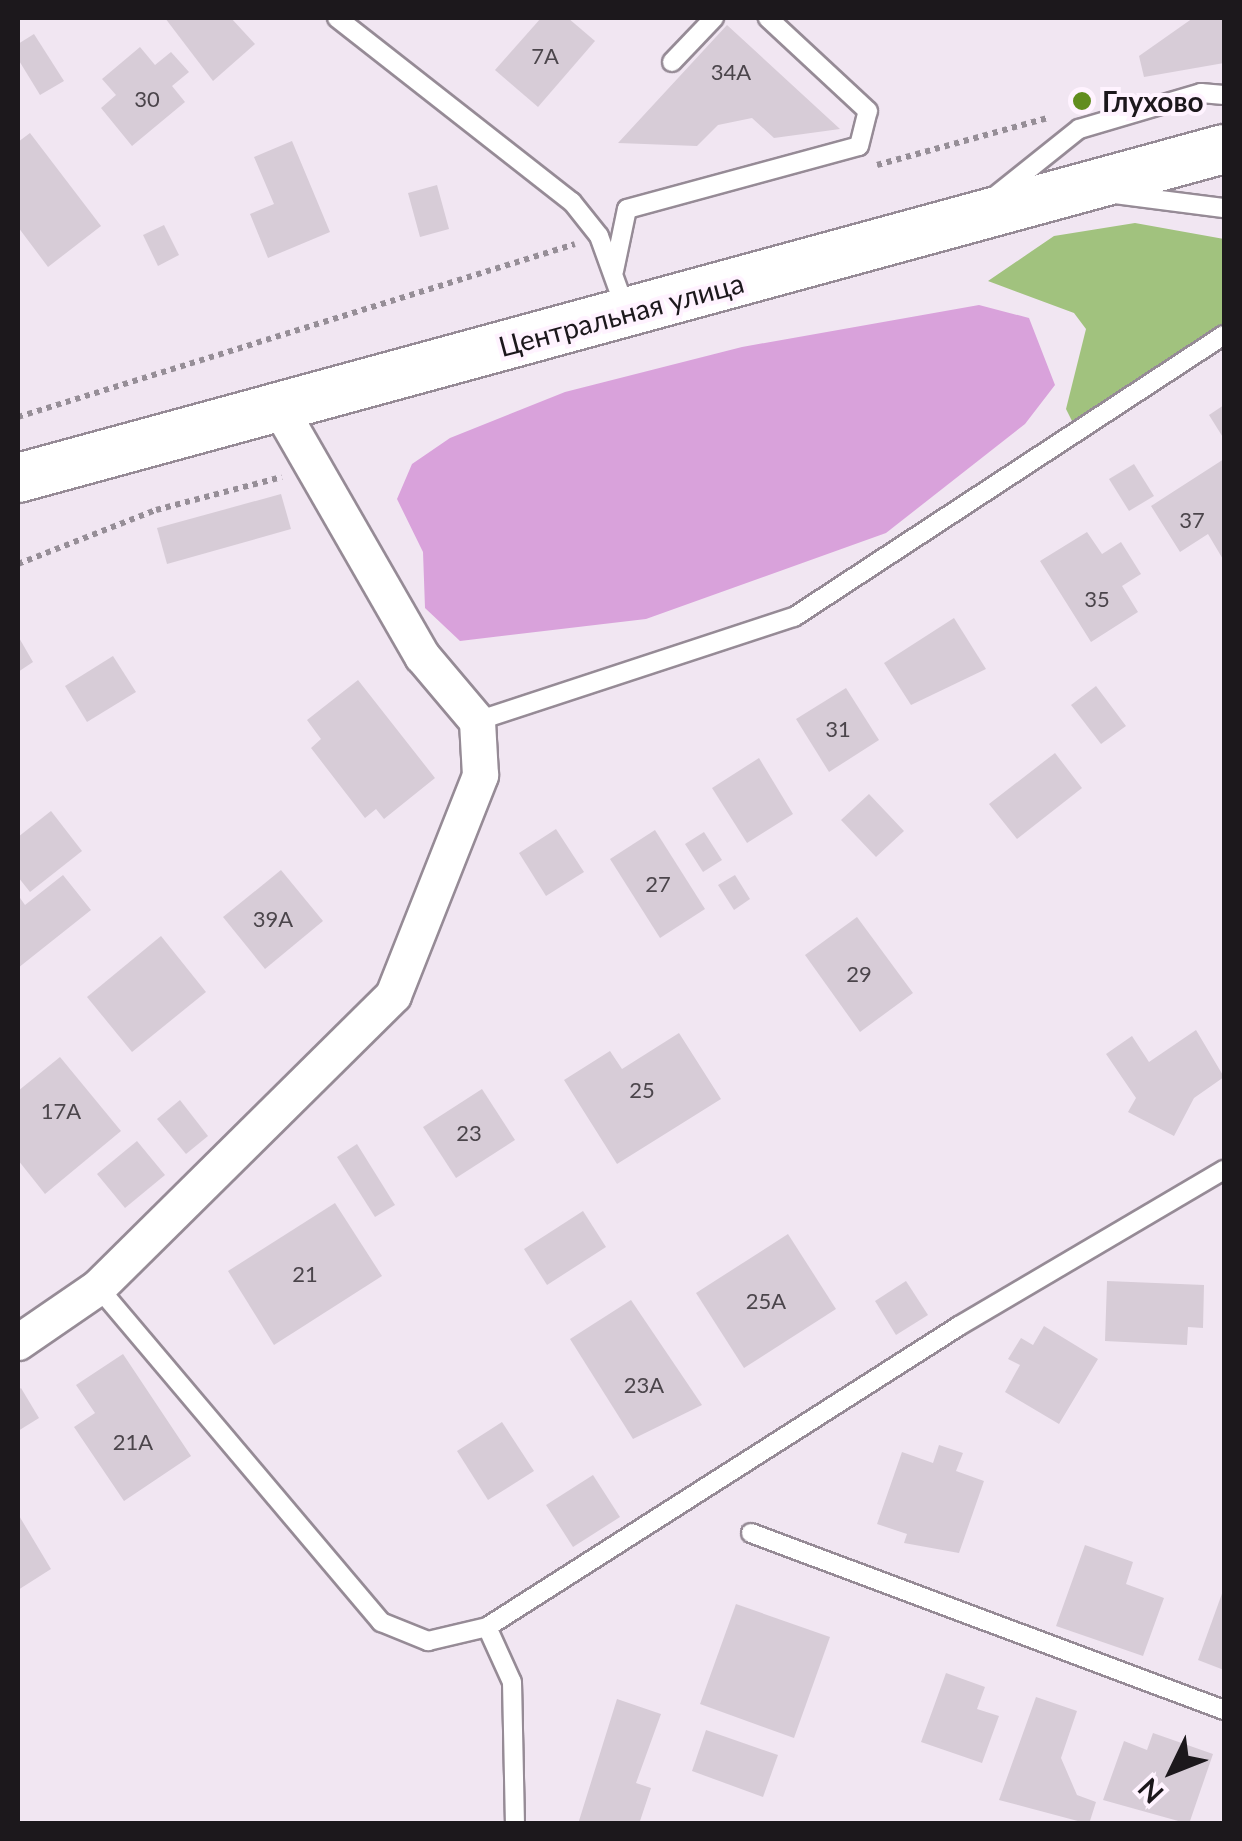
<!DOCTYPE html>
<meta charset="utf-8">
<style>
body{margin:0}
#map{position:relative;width:1242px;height:1841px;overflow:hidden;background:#f1e6f2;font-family:Lato,sans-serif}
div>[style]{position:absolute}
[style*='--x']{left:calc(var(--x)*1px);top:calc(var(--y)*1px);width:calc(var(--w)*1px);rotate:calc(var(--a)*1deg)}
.forest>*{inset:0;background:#a1c27e}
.water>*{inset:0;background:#d9a2db}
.building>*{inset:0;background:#d7ccd7}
.path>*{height:6px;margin-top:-3px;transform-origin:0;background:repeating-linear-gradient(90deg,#968e97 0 5px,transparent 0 10px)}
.roads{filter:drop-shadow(2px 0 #968b96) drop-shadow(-2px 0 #968b96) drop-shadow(0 2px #968b96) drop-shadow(0 -2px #968b96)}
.lane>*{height:18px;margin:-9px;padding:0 9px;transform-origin:9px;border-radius:9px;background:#fff}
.street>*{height:35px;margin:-17.5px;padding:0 17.5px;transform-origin:17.5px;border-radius:17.5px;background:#fff}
.secondary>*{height:48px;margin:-24px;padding:0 24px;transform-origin:24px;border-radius:24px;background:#fff}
.dots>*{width:28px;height:28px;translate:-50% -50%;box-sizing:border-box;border:5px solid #fff3ff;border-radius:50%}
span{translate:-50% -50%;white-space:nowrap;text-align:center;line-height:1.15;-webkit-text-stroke:8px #fff3ff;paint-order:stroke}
.number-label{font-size:22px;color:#4b454b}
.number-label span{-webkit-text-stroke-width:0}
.poi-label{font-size:28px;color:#1c181c;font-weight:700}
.left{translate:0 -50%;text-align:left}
.street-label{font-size:28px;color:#1c181c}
.frame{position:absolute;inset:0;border:20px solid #1c181c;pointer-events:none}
.north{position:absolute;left:1122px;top:1721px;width:100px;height:100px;-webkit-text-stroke:8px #fff3ff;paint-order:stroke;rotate:227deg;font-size:28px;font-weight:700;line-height:40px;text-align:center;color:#1c181c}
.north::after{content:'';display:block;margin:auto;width:35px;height:45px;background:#1c181c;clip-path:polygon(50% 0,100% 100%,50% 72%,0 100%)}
</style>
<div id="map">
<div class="forest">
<div style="clip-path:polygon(1135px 223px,1224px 239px,1224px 327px,1075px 427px,1066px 409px,1086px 329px,1074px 313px,988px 281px,1054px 236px)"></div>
</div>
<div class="water">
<div style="clip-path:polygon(979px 305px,1029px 318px,1055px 385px,1025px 424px,886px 533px,646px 619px,460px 641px,425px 608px,423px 552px,397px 499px,412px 464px,450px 438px,565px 392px,742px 347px)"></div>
</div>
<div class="building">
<div style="clip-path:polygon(165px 18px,231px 18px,255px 44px,213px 81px)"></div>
<div style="clip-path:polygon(541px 18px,568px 18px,595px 41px,538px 107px,495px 70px)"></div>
<div style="clip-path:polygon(1193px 18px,1224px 18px,1224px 63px,1144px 77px,1139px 56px)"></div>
<div style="clip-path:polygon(727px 25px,840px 129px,774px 138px,752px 118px,718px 125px,697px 146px,618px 143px)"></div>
<div style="clip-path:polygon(34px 34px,64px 81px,40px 95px,18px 59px,18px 44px)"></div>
<div style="clip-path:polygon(140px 47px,155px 65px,171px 52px,189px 72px,172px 86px,185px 102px,132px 146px,101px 108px,116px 95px,102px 79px)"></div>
<div style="clip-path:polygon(30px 133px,101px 226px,48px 267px,18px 227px,18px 142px)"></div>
<div style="clip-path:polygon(292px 141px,330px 232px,268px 258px,250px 214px,274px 204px,254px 157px)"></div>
<div style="clip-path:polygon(437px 185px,449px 229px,420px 237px,408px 193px)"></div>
<div style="clip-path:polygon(164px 225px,179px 255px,158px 266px,143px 235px)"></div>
<div style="clip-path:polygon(1224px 405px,1224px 439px,1209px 415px)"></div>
<div style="clip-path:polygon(1224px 459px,1224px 561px,1208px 534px,1180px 552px,1151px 506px)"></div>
<div style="clip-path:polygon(1134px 464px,1154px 496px,1129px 511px,1109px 479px)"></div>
<div style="clip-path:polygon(281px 494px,291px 529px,167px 564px,157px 528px)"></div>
<div style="clip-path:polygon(1087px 532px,1102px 554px,1121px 542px,1141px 574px,1122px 586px,1138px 612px,1091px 642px,1040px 561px)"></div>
<div style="clip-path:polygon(954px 618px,986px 669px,911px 705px,884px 663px)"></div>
<div style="clip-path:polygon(18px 636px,33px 662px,18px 672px)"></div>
<div style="clip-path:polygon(113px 656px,136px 692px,87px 722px,65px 686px)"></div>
<div style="clip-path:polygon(358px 680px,435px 778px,384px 819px,376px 809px,365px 818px,311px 748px,321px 739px,307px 720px)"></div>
<div style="clip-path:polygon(1096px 686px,1126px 726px,1101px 744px,1071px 705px)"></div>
<div style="clip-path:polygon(846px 688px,879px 740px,829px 772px,796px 719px)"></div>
<div style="clip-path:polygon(1055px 753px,1082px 788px,1017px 839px,989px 804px)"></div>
<div style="clip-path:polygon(759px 758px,793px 814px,747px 843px,712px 788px)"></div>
<div style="clip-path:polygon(869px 794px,904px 831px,876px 857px,841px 820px)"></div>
<div style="clip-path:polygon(51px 811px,82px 851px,30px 892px,18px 877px,18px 837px)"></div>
<div style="clip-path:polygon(556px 829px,584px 872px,546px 896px,519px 853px)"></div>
<div style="clip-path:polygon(655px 830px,705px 909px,660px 938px,610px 859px)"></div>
<div style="clip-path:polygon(704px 832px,722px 860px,703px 872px,685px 844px)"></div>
<div style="clip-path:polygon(281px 870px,323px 921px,265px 969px,223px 917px)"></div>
<div style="clip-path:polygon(63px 875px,91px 910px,18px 968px,18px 895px,25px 905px)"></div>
<div style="clip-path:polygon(735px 875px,750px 899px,734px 910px,718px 885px)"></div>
<div style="clip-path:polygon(857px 917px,913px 993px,860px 1032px,805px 955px)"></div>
<div style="clip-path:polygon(161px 936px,206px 992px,132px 1052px,87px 997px)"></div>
<div style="clip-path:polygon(1196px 1030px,1224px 1077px,1194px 1098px,1174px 1136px,1128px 1112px,1136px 1098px,1106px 1054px,1132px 1036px,1149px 1062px)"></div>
<div style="clip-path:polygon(679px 1033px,721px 1099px,617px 1164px,564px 1080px,610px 1051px,622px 1069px)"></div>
<div style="clip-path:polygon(60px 1057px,121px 1131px,45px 1194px,18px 1160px,18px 1091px)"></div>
<div style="clip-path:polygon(482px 1089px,515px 1140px,456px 1178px,423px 1127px)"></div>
<div style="clip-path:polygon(180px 1100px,208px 1136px,186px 1154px,157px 1119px)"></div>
<div style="clip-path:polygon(137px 1141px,165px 1175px,125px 1208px,97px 1174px)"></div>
<div style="clip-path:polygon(357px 1144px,395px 1205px,375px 1217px,337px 1157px)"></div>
<div style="clip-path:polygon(335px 1203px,382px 1276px,274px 1345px,228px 1271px)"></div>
<div style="clip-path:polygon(583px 1211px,606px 1247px,547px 1285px,524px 1249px)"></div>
<div style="clip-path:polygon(788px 1234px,836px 1309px,744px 1368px,696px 1293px)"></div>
<div style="clip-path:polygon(906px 1281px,928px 1315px,896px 1335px,875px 1301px)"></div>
<div style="clip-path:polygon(1107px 1281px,1204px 1285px,1203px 1328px,1188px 1327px,1187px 1345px,1105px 1341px)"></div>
<div style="clip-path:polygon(631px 1300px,702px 1405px,633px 1439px,570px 1339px)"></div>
<div style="clip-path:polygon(1044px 1326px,1098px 1359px,1059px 1424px,1005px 1392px,1020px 1365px,1008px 1359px,1021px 1338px,1033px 1345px)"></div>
<div style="clip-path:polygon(123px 1354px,191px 1456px,124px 1501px,74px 1427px,95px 1413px,76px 1385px)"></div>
<div style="clip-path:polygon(21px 1388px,39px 1418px,18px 1431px,18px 1390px)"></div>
<div style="clip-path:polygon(502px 1422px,534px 1471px,488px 1500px,457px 1451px)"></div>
<div style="clip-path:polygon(939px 1445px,963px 1453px,956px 1471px,984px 1481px,959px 1553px,904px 1543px,907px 1534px,877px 1524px,902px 1452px,933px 1463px)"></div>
<div style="clip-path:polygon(593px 1475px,620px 1517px,573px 1547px,546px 1505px)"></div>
<div style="clip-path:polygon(18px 1514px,51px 1569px,18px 1590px)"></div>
<div style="clip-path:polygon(1085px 1545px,1133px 1562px,1126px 1584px,1164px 1598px,1143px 1656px,1056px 1626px)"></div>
<div style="clip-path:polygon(1224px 1588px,1224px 1670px,1198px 1660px)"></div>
<div style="clip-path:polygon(736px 1604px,830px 1637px,794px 1738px,700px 1704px)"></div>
<div style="clip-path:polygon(946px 1673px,985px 1687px,977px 1709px,999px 1716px,982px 1763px,921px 1742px)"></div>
<div style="clip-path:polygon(1036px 1697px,1077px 1711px,1061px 1758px,1077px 1795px,1096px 1802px,1089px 1824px,999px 1800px)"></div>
<div style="clip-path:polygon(617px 1699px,661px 1714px,636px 1783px,651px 1788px,639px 1824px,578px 1824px)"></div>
<div style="clip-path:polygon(706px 1730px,778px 1755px,763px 1797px,692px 1771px)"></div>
<div style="clip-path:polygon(1153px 1733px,1213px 1754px,1189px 1824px,1103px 1800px,1124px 1741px,1147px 1750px)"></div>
</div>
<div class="path">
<div style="--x:877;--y:165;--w:177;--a:-15.4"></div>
<div style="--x:18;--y:417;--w:583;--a:-17.25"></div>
<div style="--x:18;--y:564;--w:148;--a:-21.4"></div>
<div style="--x:156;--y:510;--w:130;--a:-14.7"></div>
</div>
<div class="roads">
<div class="lane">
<div style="--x:337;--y:18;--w:298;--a:38.1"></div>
<div style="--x:572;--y:202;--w:43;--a:51.5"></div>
<div style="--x:599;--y:236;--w:77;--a:70.1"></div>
<div style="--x:672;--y:62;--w:61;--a:-46.3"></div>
<div style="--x:1114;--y:194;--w:111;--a:7.3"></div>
<div style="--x:994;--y:197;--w:109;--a:-38.7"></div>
<div style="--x:1079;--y:129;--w:127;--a:-16.4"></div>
<div style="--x:1201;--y:93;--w:23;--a:5"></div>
<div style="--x:614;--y:271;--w:63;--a:-78.2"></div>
<div style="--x:627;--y:209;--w:240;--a:-15.2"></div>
<div style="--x:859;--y:146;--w:36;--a:-76"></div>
<div style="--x:868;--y:111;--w:137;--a:-137.1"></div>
<div style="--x:477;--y:721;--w:334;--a:-18.2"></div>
<div style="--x:794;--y:617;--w:514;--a:-33.26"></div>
<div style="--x:98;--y:1287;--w:439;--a:49.8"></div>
<div style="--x:381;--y:1622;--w:51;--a:22"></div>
<div style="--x:428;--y:1641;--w:61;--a:-13.3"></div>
<div style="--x:487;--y:1627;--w:560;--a:-32.53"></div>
<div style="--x:959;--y:1326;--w:308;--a:-30.5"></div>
<div style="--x:751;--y:1533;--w:505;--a:20.52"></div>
<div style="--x:487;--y:1627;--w:60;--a:65.6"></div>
<div style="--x:512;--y:1682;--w:142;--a:88.8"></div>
</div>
<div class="street">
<div style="--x:18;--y:1342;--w:97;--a:-34.5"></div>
<div style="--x:98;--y:1287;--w:415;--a:-44.7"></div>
<div style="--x:393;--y:995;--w:237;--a:-68.4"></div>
<div style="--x:480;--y:775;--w:54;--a:-93.2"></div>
<div style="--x:477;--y:721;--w:85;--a:-130.2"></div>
<div style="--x:422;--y:656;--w:291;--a:-119.9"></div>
</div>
<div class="secondary">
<div style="--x:18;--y:478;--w:1250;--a:-15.26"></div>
</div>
</div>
<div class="dots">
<div style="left:1082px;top:101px;background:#618d1e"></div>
</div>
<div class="number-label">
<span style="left:545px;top:56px">7А</span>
<span style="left:731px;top:72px">34А</span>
<span style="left:147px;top:99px">30</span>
<span style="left:1192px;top:520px">37</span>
<span style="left:1097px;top:599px">35</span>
<span style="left:838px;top:729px">31</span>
<span style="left:658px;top:884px">27</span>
<span style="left:273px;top:919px">39А</span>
<span style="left:859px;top:974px">29</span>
<span style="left:642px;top:1090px">25</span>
<span style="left:61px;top:1111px">17А</span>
<span style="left:469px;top:1133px">23</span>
<span style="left:305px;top:1274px">21</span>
<span style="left:766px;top:1301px">25А</span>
<span style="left:644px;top:1385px">23А</span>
<span style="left:133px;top:1442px">21А</span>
</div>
<div class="poi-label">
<span class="left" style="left:1102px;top:101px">Глухово</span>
</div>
<div class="street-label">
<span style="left:621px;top:314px;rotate:-15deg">Центральная улица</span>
</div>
<div class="frame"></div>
<div class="north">N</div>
</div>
